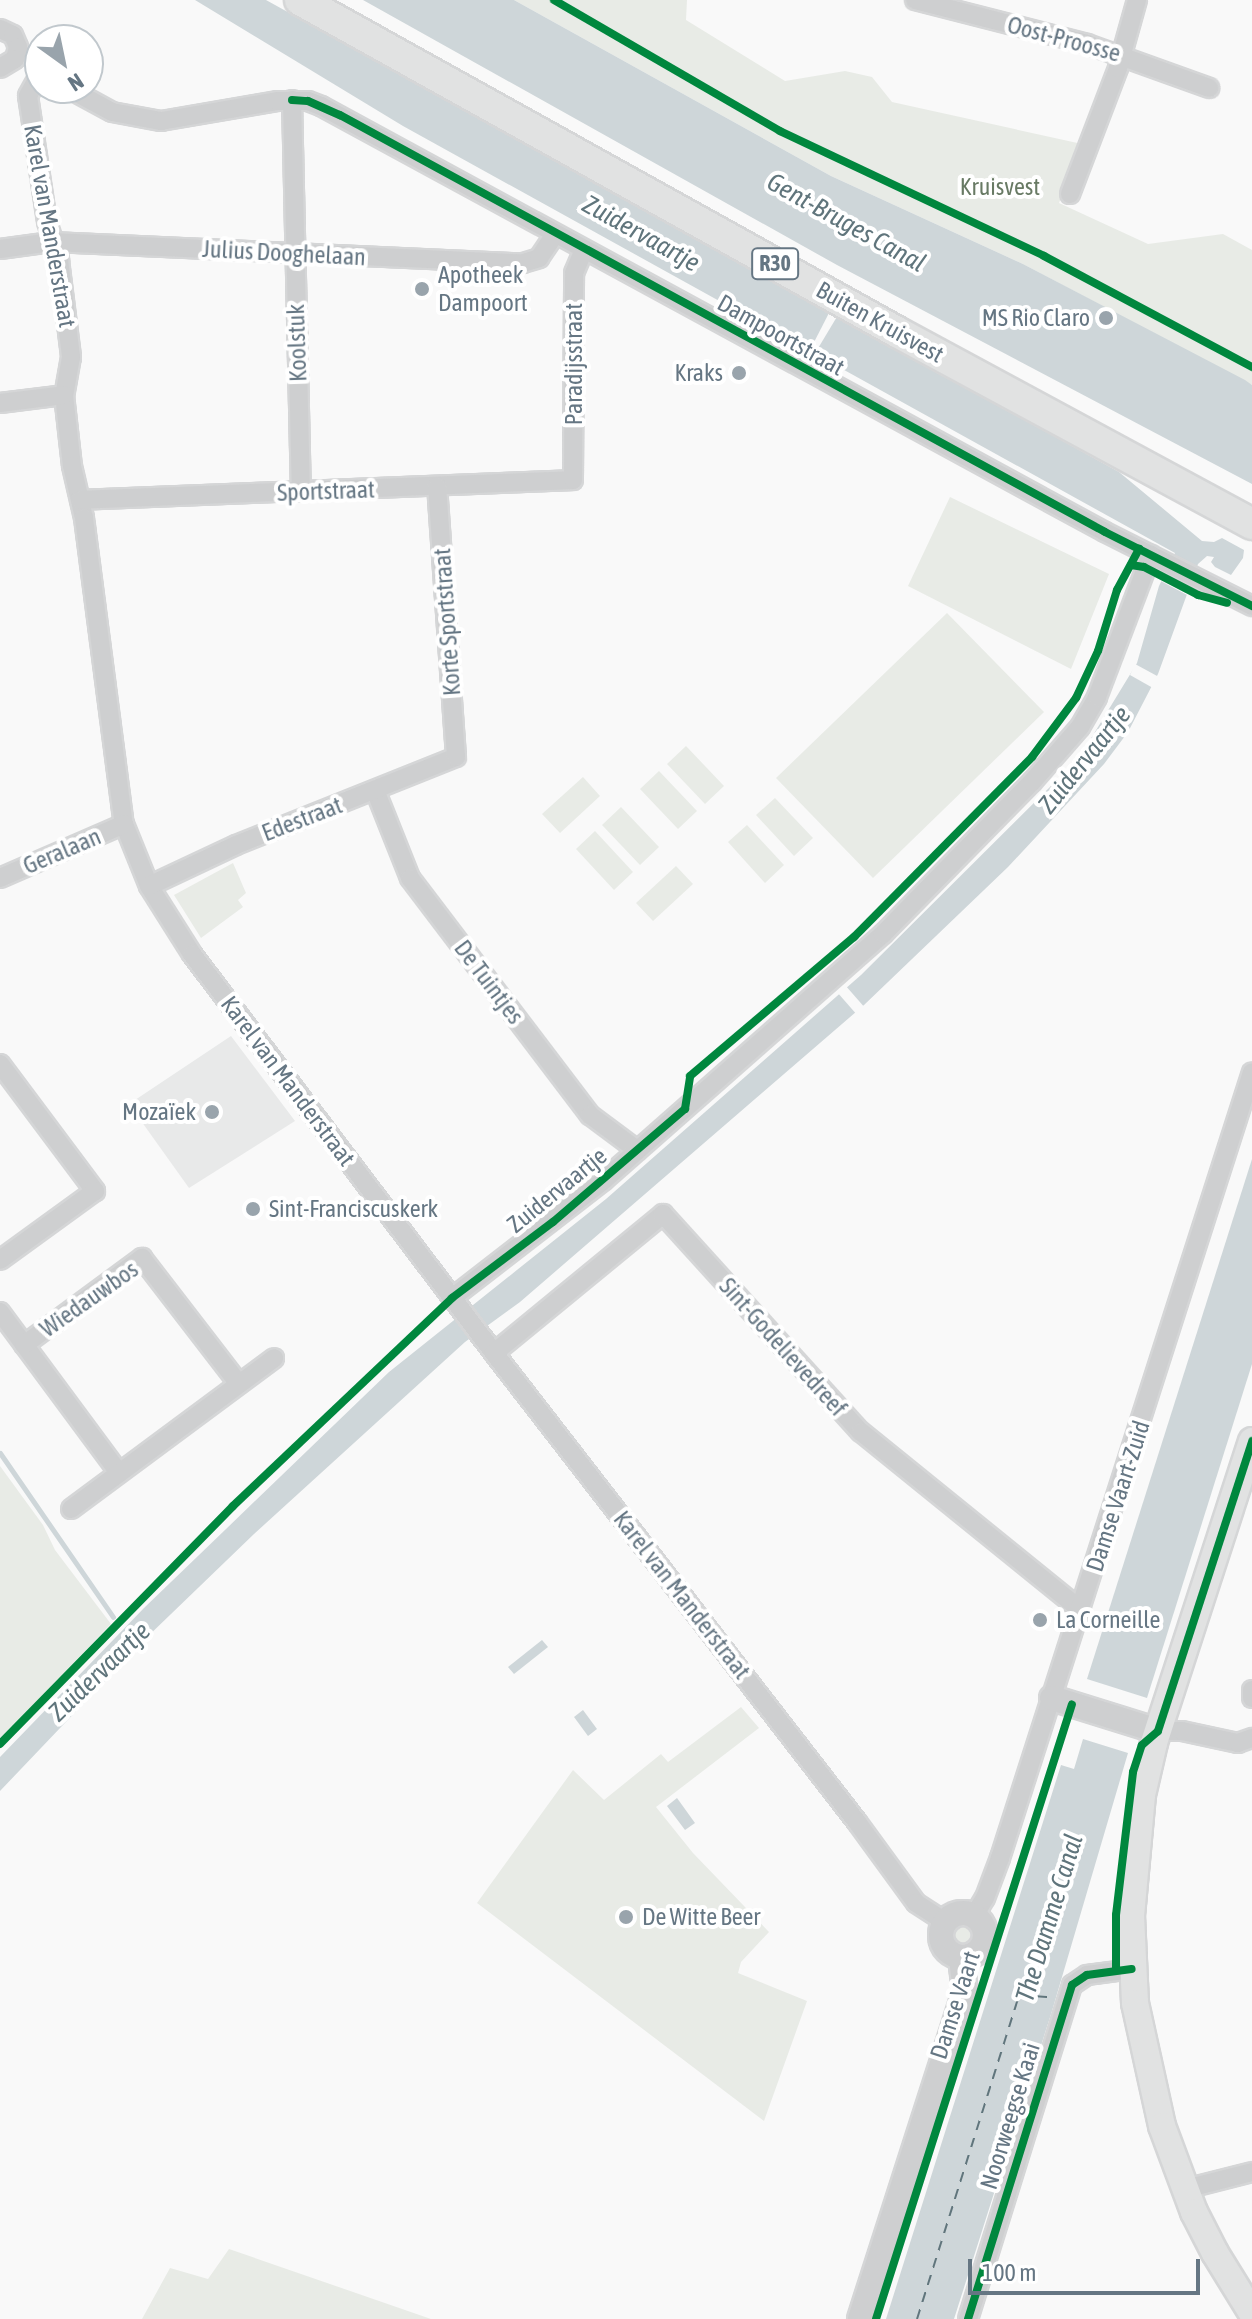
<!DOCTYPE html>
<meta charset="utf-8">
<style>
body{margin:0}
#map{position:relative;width:1252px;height:2319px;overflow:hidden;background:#f9f9f9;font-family:"Asap Condensed",sans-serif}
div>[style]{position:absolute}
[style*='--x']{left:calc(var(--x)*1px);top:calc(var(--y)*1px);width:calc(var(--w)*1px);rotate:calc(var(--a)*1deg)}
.built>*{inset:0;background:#e8e9e9}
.green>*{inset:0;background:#e8ebe6}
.round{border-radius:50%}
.water>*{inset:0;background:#ced6d9}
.pier>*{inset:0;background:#f9f9f9}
.stream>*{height:5px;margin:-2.5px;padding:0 2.5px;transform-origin:2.5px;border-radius:2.5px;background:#ced6d9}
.ferry>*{height:2px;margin-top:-1px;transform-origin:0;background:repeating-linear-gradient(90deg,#60757c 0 10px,transparent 0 18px)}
.roads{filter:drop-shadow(2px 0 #d5d6d7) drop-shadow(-2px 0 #d5d6d7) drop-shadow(0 2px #d5d6d7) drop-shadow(0 -2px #d5d6d7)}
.minor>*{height:18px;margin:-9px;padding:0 9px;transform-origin:9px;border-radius:9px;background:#cecfd0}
.tertiary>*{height:24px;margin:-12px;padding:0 12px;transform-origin:12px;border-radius:12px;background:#cecfd0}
.tertiary>.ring{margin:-12px;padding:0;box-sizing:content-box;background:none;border:24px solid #cecfd0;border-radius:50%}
.secondary>*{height:26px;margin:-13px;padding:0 13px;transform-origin:13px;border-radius:13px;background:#e1e2e2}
.primary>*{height:30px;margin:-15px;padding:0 15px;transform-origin:15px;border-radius:15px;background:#e1e2e2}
.cycleway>*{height:8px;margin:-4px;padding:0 4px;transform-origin:4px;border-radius:4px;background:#00873e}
.dots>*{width:22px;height:22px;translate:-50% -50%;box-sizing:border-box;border:4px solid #fff;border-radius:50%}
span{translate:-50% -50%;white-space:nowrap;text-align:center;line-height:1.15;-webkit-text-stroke:8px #fff;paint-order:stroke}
.shield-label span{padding:2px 6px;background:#fff;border:2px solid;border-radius:6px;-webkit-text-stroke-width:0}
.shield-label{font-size:22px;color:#657683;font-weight:700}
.street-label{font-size:24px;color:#657683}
.park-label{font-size:24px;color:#687a64}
.poi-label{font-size:24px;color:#657683}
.left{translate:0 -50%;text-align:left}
.right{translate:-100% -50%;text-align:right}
.water-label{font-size:26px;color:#60757c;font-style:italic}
.north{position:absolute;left:24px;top:24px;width:80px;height:80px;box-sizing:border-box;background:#fff;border:2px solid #c1c8cd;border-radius:50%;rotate:147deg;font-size:22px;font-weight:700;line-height:32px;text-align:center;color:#657683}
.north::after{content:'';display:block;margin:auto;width:28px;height:36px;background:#99a4ac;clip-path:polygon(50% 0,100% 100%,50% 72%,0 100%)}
.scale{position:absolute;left:968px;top:2259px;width:232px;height:36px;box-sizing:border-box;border:4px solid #657683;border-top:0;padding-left:10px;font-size:24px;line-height:28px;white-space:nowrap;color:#657683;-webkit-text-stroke:6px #fff;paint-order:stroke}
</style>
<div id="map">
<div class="built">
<div style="clip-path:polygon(231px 1036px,295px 1121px,189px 1188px,129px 1104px)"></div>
</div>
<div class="green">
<div style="clip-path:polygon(514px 0,687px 0,686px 20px,785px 81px,845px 71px,872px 77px,892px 102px,1082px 144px,1059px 203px,1148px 244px,1223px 234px,1252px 250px,1252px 385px,1023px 264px,831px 176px)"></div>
<div style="clip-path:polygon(950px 497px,1109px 574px,1071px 669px,908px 586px)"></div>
<div style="clip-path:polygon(947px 613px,1044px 712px,873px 878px,776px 778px)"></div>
<div style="clip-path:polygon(686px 746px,724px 786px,705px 804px,667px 764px)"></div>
<div style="clip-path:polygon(659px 771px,697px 811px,678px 829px,640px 789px)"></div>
<div style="clip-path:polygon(583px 777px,600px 796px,560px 833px,542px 814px)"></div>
<div style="clip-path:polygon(775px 798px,813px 838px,794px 856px,756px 815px)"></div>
<div style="clip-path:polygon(621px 807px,659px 847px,640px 865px,602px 825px)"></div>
<div style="clip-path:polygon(747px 825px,784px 865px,765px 883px,728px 842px)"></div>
<div style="clip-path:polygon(595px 831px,633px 872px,614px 890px,576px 849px)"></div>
<div style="clip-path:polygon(233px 863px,246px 893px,238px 900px,243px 907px,201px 938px,174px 895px)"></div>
<div style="clip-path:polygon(676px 866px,693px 884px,653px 921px,636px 903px)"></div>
<div style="clip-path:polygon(0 1466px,43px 1525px,55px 1550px,111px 1624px,0 1739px)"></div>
<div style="clip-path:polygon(741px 1707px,759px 1728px,656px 1807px,693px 1853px,769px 1932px,741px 1962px,738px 1973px,807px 2001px,764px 2121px,477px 1903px,573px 1770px,604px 1800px,661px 1754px,668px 1762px)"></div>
<div class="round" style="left:953px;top:1926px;width:22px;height:22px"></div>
<div style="clip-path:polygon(229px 2249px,431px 2319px,142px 2319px,170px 2268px,208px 2279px)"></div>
</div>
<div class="water">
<div style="clip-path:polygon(195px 0,266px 0,1119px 472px,1202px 541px,1214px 542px,1222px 538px,1244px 550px,1243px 558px,1231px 575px,1215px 567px,1211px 562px,1214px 557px,1207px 556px,1198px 564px,1158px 674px,1128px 732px,1104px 764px,1008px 867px,864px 1005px,520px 1302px,465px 1342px,254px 1534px,143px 1641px,0 1791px,0 1757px,144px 1608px,389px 1372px,606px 1199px,861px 975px,1059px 778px,1084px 750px,1137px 663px,1159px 586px,1175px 553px,403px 126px)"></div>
<div style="clip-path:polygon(363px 0,514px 0,831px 176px,1023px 264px,1245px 380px,1252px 385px,1252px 484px,837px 265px)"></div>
<div style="clip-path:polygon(1252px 1159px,1252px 1364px,1147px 1698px,1087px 1679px)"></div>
<div style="clip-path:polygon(542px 1640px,548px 1647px,514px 1674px,508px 1667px)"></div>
<div style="clip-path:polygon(583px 1710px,597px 1729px,588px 1736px,574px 1717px)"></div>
<div style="clip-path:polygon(1083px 1739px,1128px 1753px,1052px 2011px,954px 2319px,886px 2319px,1061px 1765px,1074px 1769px)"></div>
<div style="clip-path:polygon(677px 1798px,695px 1823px,685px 1830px,667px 1806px)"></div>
</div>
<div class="pier">
<div style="clip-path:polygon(830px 311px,838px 315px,814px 355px,809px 352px)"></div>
<div style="clip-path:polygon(1161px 572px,1192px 588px,1189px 596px,1157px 579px)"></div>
<div style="clip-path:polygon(1135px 664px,1159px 677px,1153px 688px,1130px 675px)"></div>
<div style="clip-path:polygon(845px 985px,866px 1009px,858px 1016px,837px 992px)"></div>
</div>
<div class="stream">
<div style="--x:0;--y:1453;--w:199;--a:55.4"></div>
</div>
<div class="ferry">
<div style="--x:917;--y:2319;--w:340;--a:-72.5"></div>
<div style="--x:1019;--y:1995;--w:31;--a:4"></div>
</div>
<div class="roads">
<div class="minor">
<div style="--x:915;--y:0;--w:178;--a:14.3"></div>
<div style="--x:1087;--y:44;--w:130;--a:19.8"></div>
<div style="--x:0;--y:29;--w:14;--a:25"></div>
<div style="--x:13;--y:35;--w:13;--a:67"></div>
<div style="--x:18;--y:47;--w:12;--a:104"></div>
<div style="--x:15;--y:59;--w:17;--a:149"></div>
<div style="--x:40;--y:74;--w:25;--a:119"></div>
<div style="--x:28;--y:96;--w:127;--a:81.4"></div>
<div style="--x:47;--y:222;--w:40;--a:72"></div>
<div style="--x:59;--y:260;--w:98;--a:82.9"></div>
<div style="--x:71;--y:357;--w:39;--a:100"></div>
<div style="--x:64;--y:395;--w:71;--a:83.6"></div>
<div style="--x:72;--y:466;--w:53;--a:77"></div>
<div style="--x:84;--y:518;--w:309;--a:82.6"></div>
<div style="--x:124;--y:824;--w:67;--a:68"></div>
<div style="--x:149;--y:886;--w:80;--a:57.7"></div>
<div style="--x:192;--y:954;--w:500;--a:52.88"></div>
<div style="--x:494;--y:1353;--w:593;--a:52.26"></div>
<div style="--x:857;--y:1822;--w:100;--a:53.9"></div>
<div style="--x:916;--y:1903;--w:35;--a:33"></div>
<div style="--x:68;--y:88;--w:50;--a:28.6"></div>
<div style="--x:112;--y:112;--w:50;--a:10.4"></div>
<div style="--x:161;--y:121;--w:119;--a:-9.7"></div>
<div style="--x:278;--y:101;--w:30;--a:0"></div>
<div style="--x:308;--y:101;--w:14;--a:21"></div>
<div style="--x:321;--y:106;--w:892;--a:28.52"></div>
<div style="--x:1105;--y:532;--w:165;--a:26.7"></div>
<div style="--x:292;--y:100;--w:392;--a:88.7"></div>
<div style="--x:1070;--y:194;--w:135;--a:-69.1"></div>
<div style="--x:1118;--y:68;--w:71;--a:-74.4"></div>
<div style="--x:0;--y:249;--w:52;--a:-7.7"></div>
<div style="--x:52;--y:242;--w:471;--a:2.6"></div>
<div style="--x:523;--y:263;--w:17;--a:-17"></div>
<div style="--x:539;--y:258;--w:29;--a:-56"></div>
<div style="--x:0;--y:403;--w:64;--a:-7.1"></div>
<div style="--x:80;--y:500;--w:493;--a:-2.3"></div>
<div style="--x:573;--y:480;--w:207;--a:-89.7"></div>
<div style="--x:574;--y:273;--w:25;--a:-67"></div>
<div style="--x:375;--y:790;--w:95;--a:68.3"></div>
<div style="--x:410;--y:878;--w:298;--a:52.8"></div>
<div style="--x:590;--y:1115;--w:59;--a:36.7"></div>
<div style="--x:0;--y:878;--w:135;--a:-23.5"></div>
<div style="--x:149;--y:886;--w:96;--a:-25.2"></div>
<div style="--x:236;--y:845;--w:237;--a:-21.8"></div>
<div style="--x:456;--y:757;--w:271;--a:-94"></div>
<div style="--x:0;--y:1064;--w:159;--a:53.2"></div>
<div style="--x:95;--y:1191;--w:117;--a:144"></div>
<div style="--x:452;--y:1298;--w:192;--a:-37.8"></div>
<div style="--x:604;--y:1180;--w:372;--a:-41.4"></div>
<div style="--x:883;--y:934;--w:213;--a:-45.6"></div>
<div style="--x:1032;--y:782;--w:73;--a:-48.9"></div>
<div style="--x:1080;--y:727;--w:34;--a:-60"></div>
<div style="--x:1097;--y:697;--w:152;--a:-69.2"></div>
<div style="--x:0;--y:1312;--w:200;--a:53.5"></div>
<div style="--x:24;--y:1345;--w:147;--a:-36.4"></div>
<div style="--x:142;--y:1258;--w:159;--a:52.4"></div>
<div style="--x:494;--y:1353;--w:219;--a:-39.4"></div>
<div style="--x:663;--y:1214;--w:294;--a:47.8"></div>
<div style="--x:861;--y:1432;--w:283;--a:39"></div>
<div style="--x:71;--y:1509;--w:253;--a:-36.6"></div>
<div style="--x:1252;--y:1690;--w:8;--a:90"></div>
<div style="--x:1158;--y:1731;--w:24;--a:0"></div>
<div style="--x:1182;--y:1731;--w:57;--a:12.1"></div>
<div style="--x:1238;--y:1743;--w:15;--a:-20"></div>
<div style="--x:974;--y:1916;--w:21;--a:-59"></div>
<div style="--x:985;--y:1898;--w:43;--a:-69.4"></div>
<div style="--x:1000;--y:1858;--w:825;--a:-72.22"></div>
<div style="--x:1185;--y:2189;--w:69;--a:-14.2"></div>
<div style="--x:968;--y:2319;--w:350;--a:-72.7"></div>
<div style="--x:1072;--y:1985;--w:18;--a:-34"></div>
<div style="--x:1087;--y:1975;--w:45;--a:-7.6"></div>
</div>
<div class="tertiary">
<div style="--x:1052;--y:1698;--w:111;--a:17.3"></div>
<div class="ring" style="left:941px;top:1913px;width:20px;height:20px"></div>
<div style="--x:860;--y:2319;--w:344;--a:-72.2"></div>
<div style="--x:965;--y:1991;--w:34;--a:-97"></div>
</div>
<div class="secondary">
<div style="--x:1252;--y:1441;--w:318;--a:108"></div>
<div style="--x:1154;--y:1743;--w:53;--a:103"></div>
<div style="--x:1142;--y:1795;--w:121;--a:95.2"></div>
<div style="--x:1131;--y:1915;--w:88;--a:87.4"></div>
<div style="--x:1135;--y:2003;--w:126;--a:77.6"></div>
<div style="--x:1162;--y:2126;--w:92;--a:69.6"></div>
<div style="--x:1194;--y:2212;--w:46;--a:62.9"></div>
<div style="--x:1215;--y:2253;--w:70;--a:58.3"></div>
</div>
<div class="primary">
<div style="--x:300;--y:0;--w:683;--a:29.08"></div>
<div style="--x:897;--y:332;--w:404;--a:28.4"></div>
</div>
</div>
<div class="cycleway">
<div style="--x:554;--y:0;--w:261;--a:30.1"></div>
<div style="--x:780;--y:131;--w:292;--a:25.3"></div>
<div style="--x:1044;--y:256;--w:236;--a:28.1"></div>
<div style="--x:292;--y:100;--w:16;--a:4"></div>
<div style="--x:308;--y:101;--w:35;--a:24"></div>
<div style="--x:340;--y:115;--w:871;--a:28.59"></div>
<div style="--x:1105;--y:532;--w:165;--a:26.7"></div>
<div style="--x:1131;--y:565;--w:13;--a:9"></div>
<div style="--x:1144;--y:567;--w:61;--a:27.4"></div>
<div style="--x:1198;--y:595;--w:30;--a:15"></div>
<div style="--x:0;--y:1744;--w:333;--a:-45.6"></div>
<div style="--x:233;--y:1506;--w:302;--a:-43.5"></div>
<div style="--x:452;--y:1298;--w:126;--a:-37"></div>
<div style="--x:553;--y:1222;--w:174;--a:-40.6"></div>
<div style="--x:685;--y:1109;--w:33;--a:-81"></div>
<div style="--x:690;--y:1076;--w:215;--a:-40.3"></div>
<div style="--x:854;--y:937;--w:253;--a:-45.3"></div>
<div style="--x:1032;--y:757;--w:74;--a:-53.3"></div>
<div style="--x:1076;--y:698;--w:52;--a:-64.9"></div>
<div style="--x:1098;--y:651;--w:64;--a:-72.7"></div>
<div style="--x:1117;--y:590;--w:47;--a:-61.8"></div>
<div style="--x:1116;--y:1970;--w:55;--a:-90"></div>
<div style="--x:1116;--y:1915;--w:144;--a:-83.2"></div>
<div style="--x:1133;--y:1772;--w:28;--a:-72"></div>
<div style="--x:1142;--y:1745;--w:21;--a:-41"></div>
<div style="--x:1158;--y:1731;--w:305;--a:-72"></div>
<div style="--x:876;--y:2319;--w:645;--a:-72.32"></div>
<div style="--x:968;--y:2319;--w:350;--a:-72.7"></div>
<div style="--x:1072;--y:1985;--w:18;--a:-34"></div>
<div style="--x:1087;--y:1975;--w:45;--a:-7.6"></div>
</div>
<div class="dots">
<div style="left:422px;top:289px;background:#99a4ac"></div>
<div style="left:1106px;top:318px;background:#99a4ac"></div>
<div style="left:739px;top:373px;background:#99a4ac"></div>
<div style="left:212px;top:1112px;background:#99a4ac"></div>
<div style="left:253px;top:1209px;background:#99a4ac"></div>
<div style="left:1040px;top:1620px;background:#99a4ac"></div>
<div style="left:626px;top:1917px;background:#99a4ac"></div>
</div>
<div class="shield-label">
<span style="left:775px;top:264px">R30</span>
</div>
<div class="street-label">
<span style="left:1064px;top:39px;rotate:15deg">Oost-Proosse</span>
<span style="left:50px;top:226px;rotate:80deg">Karel van Manderstraat</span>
<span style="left:284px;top:253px;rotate:3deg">Julius Dooghelaan</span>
<span style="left:880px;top:322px;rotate:29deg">Buiten Kruisvest</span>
<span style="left:781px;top:335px;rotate:29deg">Dampoortstraat</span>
<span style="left:297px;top:343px;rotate:-92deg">Koolstuk</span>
<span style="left:574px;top:364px;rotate:-90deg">Paradijsstraat</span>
<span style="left:326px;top:491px;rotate:-2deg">Sportstraat</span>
<span style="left:447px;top:622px;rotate:-94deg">Korte Sportstraat</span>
<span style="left:302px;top:819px;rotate:-21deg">Edestraat</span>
<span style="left:62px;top:851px;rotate:-23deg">Geralaan</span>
<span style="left:489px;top:982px;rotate:53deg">De Tuintjes</span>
<span style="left:288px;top:1081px;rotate:53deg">Karel van Manderstraat</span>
<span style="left:557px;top:1190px;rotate:-39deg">Zuidervaartje</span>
<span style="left:89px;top:1299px;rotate:-35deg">Wiedauwbos</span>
<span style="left:783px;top:1347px;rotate:48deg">Sint-Godelievedreef</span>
<span style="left:1118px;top:1496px;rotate:-72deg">Damse Vaart-Zuid</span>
<span style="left:682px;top:1595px;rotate:52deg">Karel van Manderstraat</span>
<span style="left:955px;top:2005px;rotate:-72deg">Damse Vaart</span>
<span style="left:1010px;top:2116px;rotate:-73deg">Noorweegse Kaai</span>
</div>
<div class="park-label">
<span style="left:1000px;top:187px">Kruisvest</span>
</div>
<div class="poi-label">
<span class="left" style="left:438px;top:289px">Apotheek<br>Dampoort</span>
<span class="right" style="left:1090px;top:318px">MS Rio Claro</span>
<span class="right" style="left:723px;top:373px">Kraks</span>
<span class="right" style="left:196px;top:1112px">Mozaïek</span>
<span class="left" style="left:269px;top:1209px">Sint-Franciscuskerk</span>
<span class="left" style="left:1056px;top:1620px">La Corneille</span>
<span class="left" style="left:642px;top:1917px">De Witte Beer</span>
</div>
<div class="water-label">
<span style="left:846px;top:223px;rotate:29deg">Gent-Bruges Canal</span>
<span style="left:641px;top:234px;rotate:29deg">Zuidervaartje</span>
<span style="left:1085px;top:760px;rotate:-51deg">Zuidervaartje</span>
<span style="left:100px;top:1672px;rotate:-44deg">Zuidervaartje</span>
<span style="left:1050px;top:1918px;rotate:-73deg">The Damme Canal</span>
</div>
<div class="north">N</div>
<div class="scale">100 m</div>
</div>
